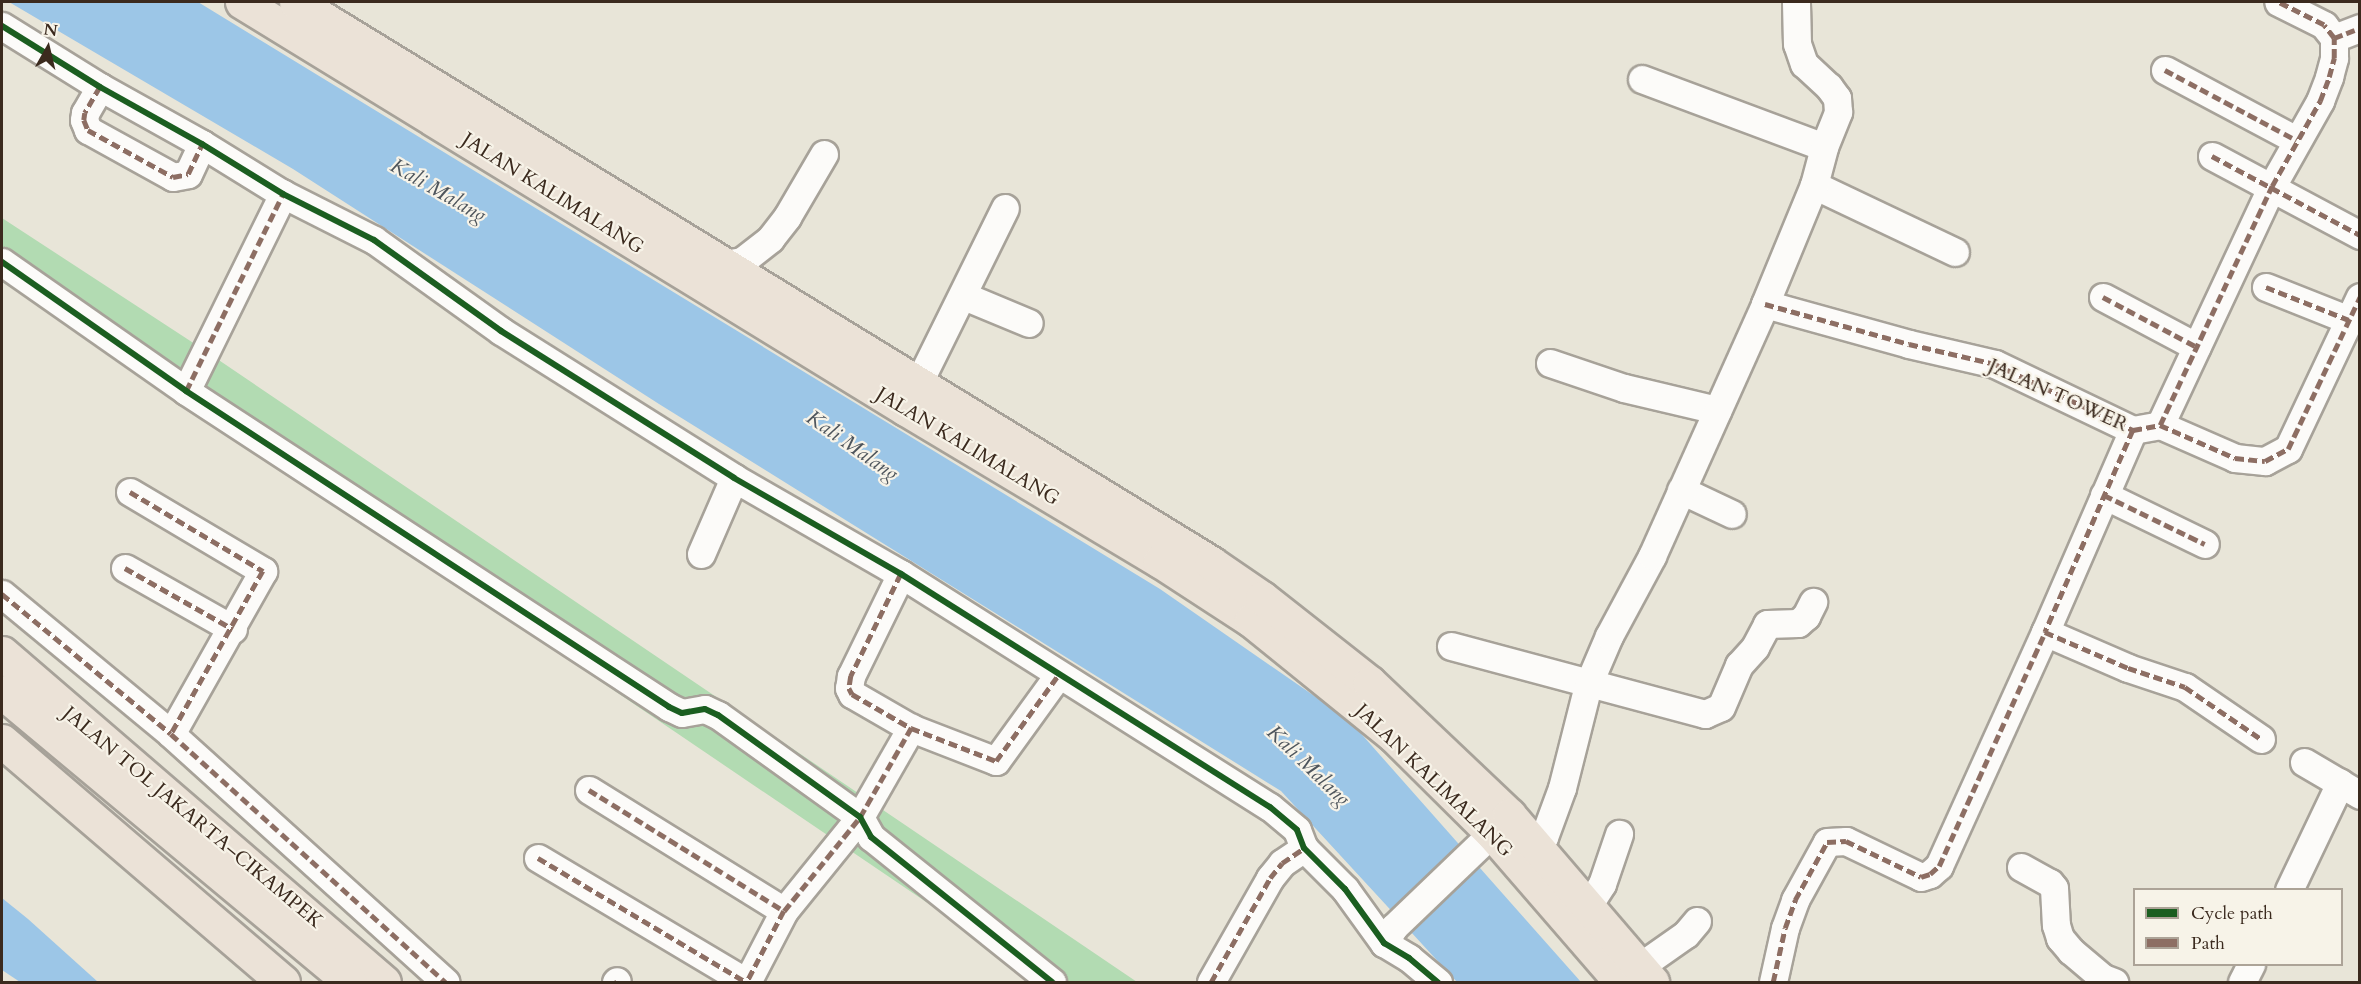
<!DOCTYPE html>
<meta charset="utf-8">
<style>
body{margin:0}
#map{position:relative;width:2361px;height:984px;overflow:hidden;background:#e8e5d8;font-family:Cardo,serif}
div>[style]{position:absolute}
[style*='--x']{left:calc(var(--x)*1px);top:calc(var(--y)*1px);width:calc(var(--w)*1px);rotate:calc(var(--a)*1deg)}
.green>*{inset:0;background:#b2dbb2}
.water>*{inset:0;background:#9cc6e7}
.roads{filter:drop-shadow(2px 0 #a7a299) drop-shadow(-2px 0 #a7a299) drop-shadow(0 2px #a7a299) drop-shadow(0 -2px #a7a299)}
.minor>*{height:27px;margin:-13.5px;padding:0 13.5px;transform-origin:13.5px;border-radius:13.5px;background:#fcfbf9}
.major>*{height:33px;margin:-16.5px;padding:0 16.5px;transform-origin:16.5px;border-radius:16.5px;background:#ebe2d7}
.highway>*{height:33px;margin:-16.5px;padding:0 16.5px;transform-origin:16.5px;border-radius:16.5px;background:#ebe2d7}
.quiet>*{height:4.5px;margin-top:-2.25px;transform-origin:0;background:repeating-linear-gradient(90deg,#8d6e63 0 9px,transparent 0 13.5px)}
.cycleway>*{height:6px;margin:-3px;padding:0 3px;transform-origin:3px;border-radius:3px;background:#1b5e20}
span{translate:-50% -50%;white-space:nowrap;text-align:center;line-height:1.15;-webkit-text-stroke:4.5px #f7f3e8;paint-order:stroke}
.street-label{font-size:20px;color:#3b2a1e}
.water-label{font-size:21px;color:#4e555c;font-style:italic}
.frame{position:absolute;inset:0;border:3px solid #3b2a1e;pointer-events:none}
.legend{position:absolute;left:2133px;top:888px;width:210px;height:78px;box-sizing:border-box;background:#f7f3e8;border:2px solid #aca397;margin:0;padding:8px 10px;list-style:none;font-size:18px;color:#3b2a1e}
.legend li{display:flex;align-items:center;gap:12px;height:30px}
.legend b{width:30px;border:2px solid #aca397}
.north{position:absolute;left:18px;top:18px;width:60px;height:60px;-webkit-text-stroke:4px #f7f3e8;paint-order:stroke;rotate:8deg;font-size:16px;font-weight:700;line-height:24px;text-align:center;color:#3b2a1e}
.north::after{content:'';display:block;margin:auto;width:21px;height:27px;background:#3b2a1e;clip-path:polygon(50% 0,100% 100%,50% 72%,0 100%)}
</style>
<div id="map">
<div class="green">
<div style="clip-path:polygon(2px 218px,198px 346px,1137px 982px,1044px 982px,128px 361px,2px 282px)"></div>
</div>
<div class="water">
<div style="clip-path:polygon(9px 2px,198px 2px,1160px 589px,1349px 720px,1581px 982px,1457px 982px,1281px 791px,659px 404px,293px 169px)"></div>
<div style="clip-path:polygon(2px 898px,28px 919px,98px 982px,20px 982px,2px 970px)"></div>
</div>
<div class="roads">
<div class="minor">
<div style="--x:2;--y:26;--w:115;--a:31.9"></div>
<div style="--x:100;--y:87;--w:117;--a:29.2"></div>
<div style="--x:202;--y:144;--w:95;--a:31.7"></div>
<div style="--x:283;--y:194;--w:102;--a:26.8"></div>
<div style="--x:374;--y:240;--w:156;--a:35.6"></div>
<div style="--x:501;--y:331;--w:275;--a:32.2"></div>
<div style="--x:734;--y:478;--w:193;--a:29.9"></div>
<div style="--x:901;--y:574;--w:436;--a:32.3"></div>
<div style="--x:1270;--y:807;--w:35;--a:40"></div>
<div style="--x:1297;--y:830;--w:19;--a:69"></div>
<div style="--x:1304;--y:848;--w:58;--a:45"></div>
<div style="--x:1345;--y:889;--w:67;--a:54.2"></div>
<div style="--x:1384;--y:943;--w:29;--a:31"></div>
<div style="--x:1409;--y:958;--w:38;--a:40"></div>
<div style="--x:2334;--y:38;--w:28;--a:-21"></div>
<div style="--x:2165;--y:70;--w:149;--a:28.1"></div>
<div style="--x:1642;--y:79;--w:194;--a:20.5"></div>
<div style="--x:100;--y:87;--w:30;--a:120"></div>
<div style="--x:85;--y:113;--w:7;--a:98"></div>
<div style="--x:84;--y:120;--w:11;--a:68"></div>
<div style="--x:88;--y:130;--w:97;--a:28.9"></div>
<div style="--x:173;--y:177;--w:15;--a:-11"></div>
<div style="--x:188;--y:174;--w:33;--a:-65"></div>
<div style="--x:2212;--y:156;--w:168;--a:28.1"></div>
<div style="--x:1814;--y:185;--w:156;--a:25.4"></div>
<div style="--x:2;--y:262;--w:225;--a:35"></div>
<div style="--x:186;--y:391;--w:577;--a:33.19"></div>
<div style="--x:669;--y:707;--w:14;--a:25"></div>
<div style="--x:682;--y:713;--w:23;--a:-10"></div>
<div style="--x:705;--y:709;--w:14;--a:25"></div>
<div style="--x:718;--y:715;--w:175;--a:35.7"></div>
<div style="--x:860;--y:817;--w:23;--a:61"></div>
<div style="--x:871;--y:837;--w:232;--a:38.7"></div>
<div style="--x:717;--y:274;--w:12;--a:-55"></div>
<div style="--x:724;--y:264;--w:18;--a:-9"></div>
<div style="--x:742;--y:261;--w:36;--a:-38"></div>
<div style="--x:770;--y:239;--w:28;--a:-52"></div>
<div style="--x:787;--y:217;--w:73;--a:-59.6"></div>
<div style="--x:2266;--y:287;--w:89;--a:21.7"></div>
<div style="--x:964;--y:296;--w:70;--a:22.6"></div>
<div style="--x:2103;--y:297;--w:106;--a:28"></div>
<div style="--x:1765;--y:304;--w:149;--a:15.5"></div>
<div style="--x:1909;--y:344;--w:88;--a:13.1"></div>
<div style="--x:1995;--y:364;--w:153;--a:25.6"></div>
<div style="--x:2133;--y:430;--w:27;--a:-10"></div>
<div style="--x:2160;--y:425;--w:82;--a:23.7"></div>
<div style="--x:2235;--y:458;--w:30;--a:6"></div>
<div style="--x:2265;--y:461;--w:26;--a:-28"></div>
<div style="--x:2288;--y:449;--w:168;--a:-64.7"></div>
<div style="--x:1550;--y:363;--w:78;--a:18.7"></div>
<div style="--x:1624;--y:388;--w:96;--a:13.3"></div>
<div style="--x:186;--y:391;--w:220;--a:-63.8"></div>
<div style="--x:910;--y:400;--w:214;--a:-63.7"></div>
<div style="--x:2160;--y:425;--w:264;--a:-64.9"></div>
<div style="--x:2272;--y:186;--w:98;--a:-60.5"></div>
<div style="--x:2320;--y:101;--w:26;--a:-69"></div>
<div style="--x:2329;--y:77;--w:20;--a:-75"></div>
<div style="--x:2334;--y:58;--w:20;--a:-90"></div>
<div style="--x:2334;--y:38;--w:16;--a:-128"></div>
<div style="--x:2324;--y:25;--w:51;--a:-153.4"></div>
<div style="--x:2133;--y:430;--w:220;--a:113.5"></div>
<div style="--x:2045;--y:632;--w:90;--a:23.4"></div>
<div style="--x:2128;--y:668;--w:60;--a:18.4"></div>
<div style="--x:2185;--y:687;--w:92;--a:34.4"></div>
<div style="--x:1681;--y:490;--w:56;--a:25.2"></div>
<div style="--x:130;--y:492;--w:155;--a:30.7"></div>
<div style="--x:263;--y:571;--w:187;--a:119.4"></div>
<div style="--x:2104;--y:495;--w:112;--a:25.9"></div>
<div style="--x:701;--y:554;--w:83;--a:-66.5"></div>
<div style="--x:125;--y:568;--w:124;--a:29.5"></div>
<div style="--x:901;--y:574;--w:114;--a:116.1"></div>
<div style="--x:851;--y:676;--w:12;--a:99"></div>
<div style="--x:849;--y:688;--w:7;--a:63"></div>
<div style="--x:852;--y:694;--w:68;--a:30"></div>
<div style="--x:911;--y:728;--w:91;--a:21.2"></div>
<div style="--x:996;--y:761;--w:107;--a:-54.1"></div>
<div style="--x:2;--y:594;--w:219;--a:39.6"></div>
<div style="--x:171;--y:734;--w:370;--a:42.1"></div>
<div style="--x:1451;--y:646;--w:263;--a:15"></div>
<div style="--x:1705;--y:714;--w:17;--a:-24"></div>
<div style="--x:1721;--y:707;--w:46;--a:-66.8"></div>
<div style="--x:1739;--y:665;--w:24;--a:-48"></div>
<div style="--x:1755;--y:647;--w:26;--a:-62"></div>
<div style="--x:1767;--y:624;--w:31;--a:-2"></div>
<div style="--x:1798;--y:623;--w:11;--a:-41"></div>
<div style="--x:1806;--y:616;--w:16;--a:-63"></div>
<div style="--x:2304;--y:762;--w:65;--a:30.5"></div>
<div style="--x:589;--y:790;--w:229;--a:31.8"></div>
<div style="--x:784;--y:911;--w:80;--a:117.5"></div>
<div style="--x:538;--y:858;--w:242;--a:30.8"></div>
<div style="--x:1523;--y:861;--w:32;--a:-49"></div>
<div style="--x:1544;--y:837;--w:52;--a:-69.8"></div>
<div style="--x:1562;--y:788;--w:106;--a:-75.8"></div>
<div style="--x:1588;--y:685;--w:53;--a:-66.8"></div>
<div style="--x:1609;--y:636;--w:91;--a:-61.7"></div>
<div style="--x:1652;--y:556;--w:276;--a:-65.8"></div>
<div style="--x:1765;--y:304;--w:129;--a:-67.6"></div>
<div style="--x:1814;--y:185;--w:39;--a:-75"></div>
<div style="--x:1824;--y:147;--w:38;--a:-68"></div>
<div style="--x:1838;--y:112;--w:14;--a:-94"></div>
<div style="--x:1837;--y:98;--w:14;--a:-126"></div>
<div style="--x:1829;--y:87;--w:34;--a:-137"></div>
<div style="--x:1804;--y:64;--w:21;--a:-109"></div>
<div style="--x:1797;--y:44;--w:42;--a:-91.4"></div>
<div style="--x:2021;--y:867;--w:33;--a:29"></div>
<div style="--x:2050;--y:883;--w:6;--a:51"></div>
<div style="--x:2054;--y:888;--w:37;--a:87"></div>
<div style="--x:2056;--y:925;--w:14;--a:73"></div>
<div style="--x:2060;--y:938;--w:17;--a:50"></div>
<div style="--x:2071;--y:951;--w:42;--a:40.2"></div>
<div style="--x:2103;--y:978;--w:12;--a:20"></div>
<div style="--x:2289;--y:890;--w:119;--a:-64.5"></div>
<div style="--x:784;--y:911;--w:121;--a:-51"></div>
<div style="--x:860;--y:817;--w:103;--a:-60.2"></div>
<div style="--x:1577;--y:923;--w:46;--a:-57.3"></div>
<div style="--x:1602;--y:884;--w:53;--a:-71.2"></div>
<div style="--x:1384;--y:943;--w:19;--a:-58"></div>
<div style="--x:1394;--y:927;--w:136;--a:-43.8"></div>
<div style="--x:616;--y:982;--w:1;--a:-45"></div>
<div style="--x:1211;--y:982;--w:120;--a:-60.4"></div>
<div style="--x:1270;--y:878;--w:19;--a:-51"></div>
<div style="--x:1282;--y:863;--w:27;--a:-34"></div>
<div style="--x:1624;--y:982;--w:21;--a:-45"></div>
<div style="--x:1639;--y:967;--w:57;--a:-35.1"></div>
<div style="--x:1686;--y:934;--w:17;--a:-50"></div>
<div style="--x:1773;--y:982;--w:55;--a:-77.5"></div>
<div style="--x:1785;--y:928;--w:30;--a:-70"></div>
<div style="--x:1795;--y:900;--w:66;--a:-61.1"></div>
<div style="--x:1827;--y:842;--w:19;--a:-3"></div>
<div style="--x:1846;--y:841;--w:83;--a:25.6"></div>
<div style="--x:1921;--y:877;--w:9;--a:-18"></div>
<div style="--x:1930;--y:874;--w:12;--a:-42"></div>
<div style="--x:1939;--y:866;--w:257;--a:-65.6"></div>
<div style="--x:2242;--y:982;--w:20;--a:-63"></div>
</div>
<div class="major">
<div style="--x:242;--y:2;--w:779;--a:31.51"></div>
<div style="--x:906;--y:409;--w:296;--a:30.9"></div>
<div style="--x:1160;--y:561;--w:108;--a:33"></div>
<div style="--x:1251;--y:620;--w:184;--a:39"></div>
<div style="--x:1394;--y:736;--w:138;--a:44.7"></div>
<div style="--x:1492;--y:833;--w:197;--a:49.1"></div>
<div style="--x:296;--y:2;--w:1073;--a:31.51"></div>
<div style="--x:1211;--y:563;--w:62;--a:34.5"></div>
<div style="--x:1262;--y:598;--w:137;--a:38.2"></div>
<div style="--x:1370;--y:683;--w:192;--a:43.5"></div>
<div style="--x:1509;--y:815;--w:220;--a:49.4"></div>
</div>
<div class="highway">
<div style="--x:2;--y:653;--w:504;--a:40.74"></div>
<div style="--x:2;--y:692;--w:453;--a:39.8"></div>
<div style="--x:2;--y:741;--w:370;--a:40.6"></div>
</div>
</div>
<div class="quiet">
<div style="--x:2334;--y:38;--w:28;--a:-21"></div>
<div style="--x:2165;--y:70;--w:149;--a:28.1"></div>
<div style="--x:100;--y:87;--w:30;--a:120"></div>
<div style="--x:85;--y:113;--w:7;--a:98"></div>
<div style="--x:84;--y:120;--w:11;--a:68"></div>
<div style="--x:88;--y:130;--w:97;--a:28.9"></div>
<div style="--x:173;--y:177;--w:15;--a:-11"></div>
<div style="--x:188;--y:174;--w:33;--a:-65"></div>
<div style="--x:2212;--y:156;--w:168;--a:28.1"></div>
<div style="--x:2266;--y:287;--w:89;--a:21.7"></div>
<div style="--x:2103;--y:297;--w:106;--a:28"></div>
<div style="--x:1765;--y:304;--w:149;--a:15.5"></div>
<div style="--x:1909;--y:344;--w:88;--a:13.1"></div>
<div style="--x:1995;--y:364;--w:153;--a:25.6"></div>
<div style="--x:2133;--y:430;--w:27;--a:-10"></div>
<div style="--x:2160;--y:425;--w:82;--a:23.7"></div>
<div style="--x:2235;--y:458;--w:30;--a:6"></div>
<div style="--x:2265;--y:461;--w:26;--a:-28"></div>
<div style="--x:2288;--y:449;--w:168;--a:-64.7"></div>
<div style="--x:186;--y:391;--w:220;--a:-63.8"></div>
<div style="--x:2160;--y:425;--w:264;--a:-64.9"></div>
<div style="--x:2272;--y:186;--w:98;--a:-60.5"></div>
<div style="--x:2320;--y:101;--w:26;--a:-69"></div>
<div style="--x:2329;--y:77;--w:20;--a:-75"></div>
<div style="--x:2334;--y:58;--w:20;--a:-90"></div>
<div style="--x:2334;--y:38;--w:16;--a:-128"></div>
<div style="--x:2324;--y:25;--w:51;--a:-153.4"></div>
<div style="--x:2133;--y:430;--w:220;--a:113.5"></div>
<div style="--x:2045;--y:632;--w:90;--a:23.4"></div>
<div style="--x:2128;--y:668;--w:60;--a:18.4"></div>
<div style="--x:2185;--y:687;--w:92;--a:34.4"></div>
<div style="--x:130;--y:492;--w:155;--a:30.7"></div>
<div style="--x:263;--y:571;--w:187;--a:119.4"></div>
<div style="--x:2104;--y:495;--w:112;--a:25.9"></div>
<div style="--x:125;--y:568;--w:124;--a:29.5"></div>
<div style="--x:901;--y:574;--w:114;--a:116.1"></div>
<div style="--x:851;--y:676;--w:12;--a:99"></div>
<div style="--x:849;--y:688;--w:7;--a:63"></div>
<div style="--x:852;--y:694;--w:68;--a:30"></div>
<div style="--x:911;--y:728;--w:91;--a:21.2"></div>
<div style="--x:996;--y:761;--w:107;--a:-54.1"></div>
<div style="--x:2;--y:594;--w:219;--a:39.6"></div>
<div style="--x:171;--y:734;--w:370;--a:42.1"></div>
<div style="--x:589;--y:790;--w:229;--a:31.8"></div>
<div style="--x:784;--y:911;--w:80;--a:117.5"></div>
<div style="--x:538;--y:858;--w:242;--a:30.8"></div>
<div style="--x:784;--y:911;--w:121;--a:-51"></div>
<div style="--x:860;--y:817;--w:103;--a:-60.2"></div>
<div style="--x:616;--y:982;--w:1;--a:-45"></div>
<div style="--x:1211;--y:982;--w:120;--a:-60.4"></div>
<div style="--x:1270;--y:878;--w:19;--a:-51"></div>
<div style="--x:1282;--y:863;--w:27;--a:-34"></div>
<div style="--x:1773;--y:982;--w:55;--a:-77.5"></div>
<div style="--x:1785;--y:928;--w:30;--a:-70"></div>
<div style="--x:1795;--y:900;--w:66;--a:-61.1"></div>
<div style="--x:1827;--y:842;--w:19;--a:-3"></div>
<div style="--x:1846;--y:841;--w:83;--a:25.6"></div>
<div style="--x:1921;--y:877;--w:9;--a:-18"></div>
<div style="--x:1930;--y:874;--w:12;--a:-42"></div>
<div style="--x:1939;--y:866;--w:257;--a:-65.6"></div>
</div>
<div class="cycleway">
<div style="--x:2;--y:26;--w:115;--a:31.9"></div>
<div style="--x:100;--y:87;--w:117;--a:29.2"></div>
<div style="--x:202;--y:144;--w:95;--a:31.7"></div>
<div style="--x:283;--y:194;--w:102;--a:26.8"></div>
<div style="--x:374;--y:240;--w:156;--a:35.6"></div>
<div style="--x:501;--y:331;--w:275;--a:32.2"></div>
<div style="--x:734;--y:478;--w:193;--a:29.9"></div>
<div style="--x:901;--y:574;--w:436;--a:32.3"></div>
<div style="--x:1270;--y:807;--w:35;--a:40"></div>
<div style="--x:1297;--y:830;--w:19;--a:69"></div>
<div style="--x:1304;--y:848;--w:58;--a:45"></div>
<div style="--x:1345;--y:889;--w:67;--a:54.2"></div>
<div style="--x:1384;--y:943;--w:29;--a:31"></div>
<div style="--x:1409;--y:958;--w:38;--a:40"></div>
<div style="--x:2;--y:262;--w:225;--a:35"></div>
<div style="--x:186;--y:391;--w:577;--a:33.19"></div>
<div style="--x:669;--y:707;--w:14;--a:25"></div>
<div style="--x:682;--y:713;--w:23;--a:-10"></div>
<div style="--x:705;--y:709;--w:14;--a:25"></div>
<div style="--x:718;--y:715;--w:175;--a:35.7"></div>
<div style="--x:860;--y:817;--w:23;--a:61"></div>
<div style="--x:871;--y:837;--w:232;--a:38.7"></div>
</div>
<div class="street-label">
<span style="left:553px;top:193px;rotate:32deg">JALAN KALIMALANG</span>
<span style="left:2058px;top:395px;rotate:24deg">JALAN TOWER</span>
<span style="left:968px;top:446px;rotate:31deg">JALAN KALIMALANG</span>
<span style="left:1434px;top:780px;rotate:44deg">JALAN KALIMALANG</span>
<span style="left:193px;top:817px;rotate:40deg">JALAN TOL JAKARTA–CIKAMPEK</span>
</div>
<div class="water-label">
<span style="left:438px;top:191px;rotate:30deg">Kali Malang</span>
<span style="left:852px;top:446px;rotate:35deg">Kali Malang</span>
<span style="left:1308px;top:766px;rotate:44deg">Kali Malang</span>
</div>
<div class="frame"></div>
<ul class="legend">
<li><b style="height:8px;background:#1b5e20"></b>Cycle path</li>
<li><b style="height:8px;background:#8d6e63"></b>Path</li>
</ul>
<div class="north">N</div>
</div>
